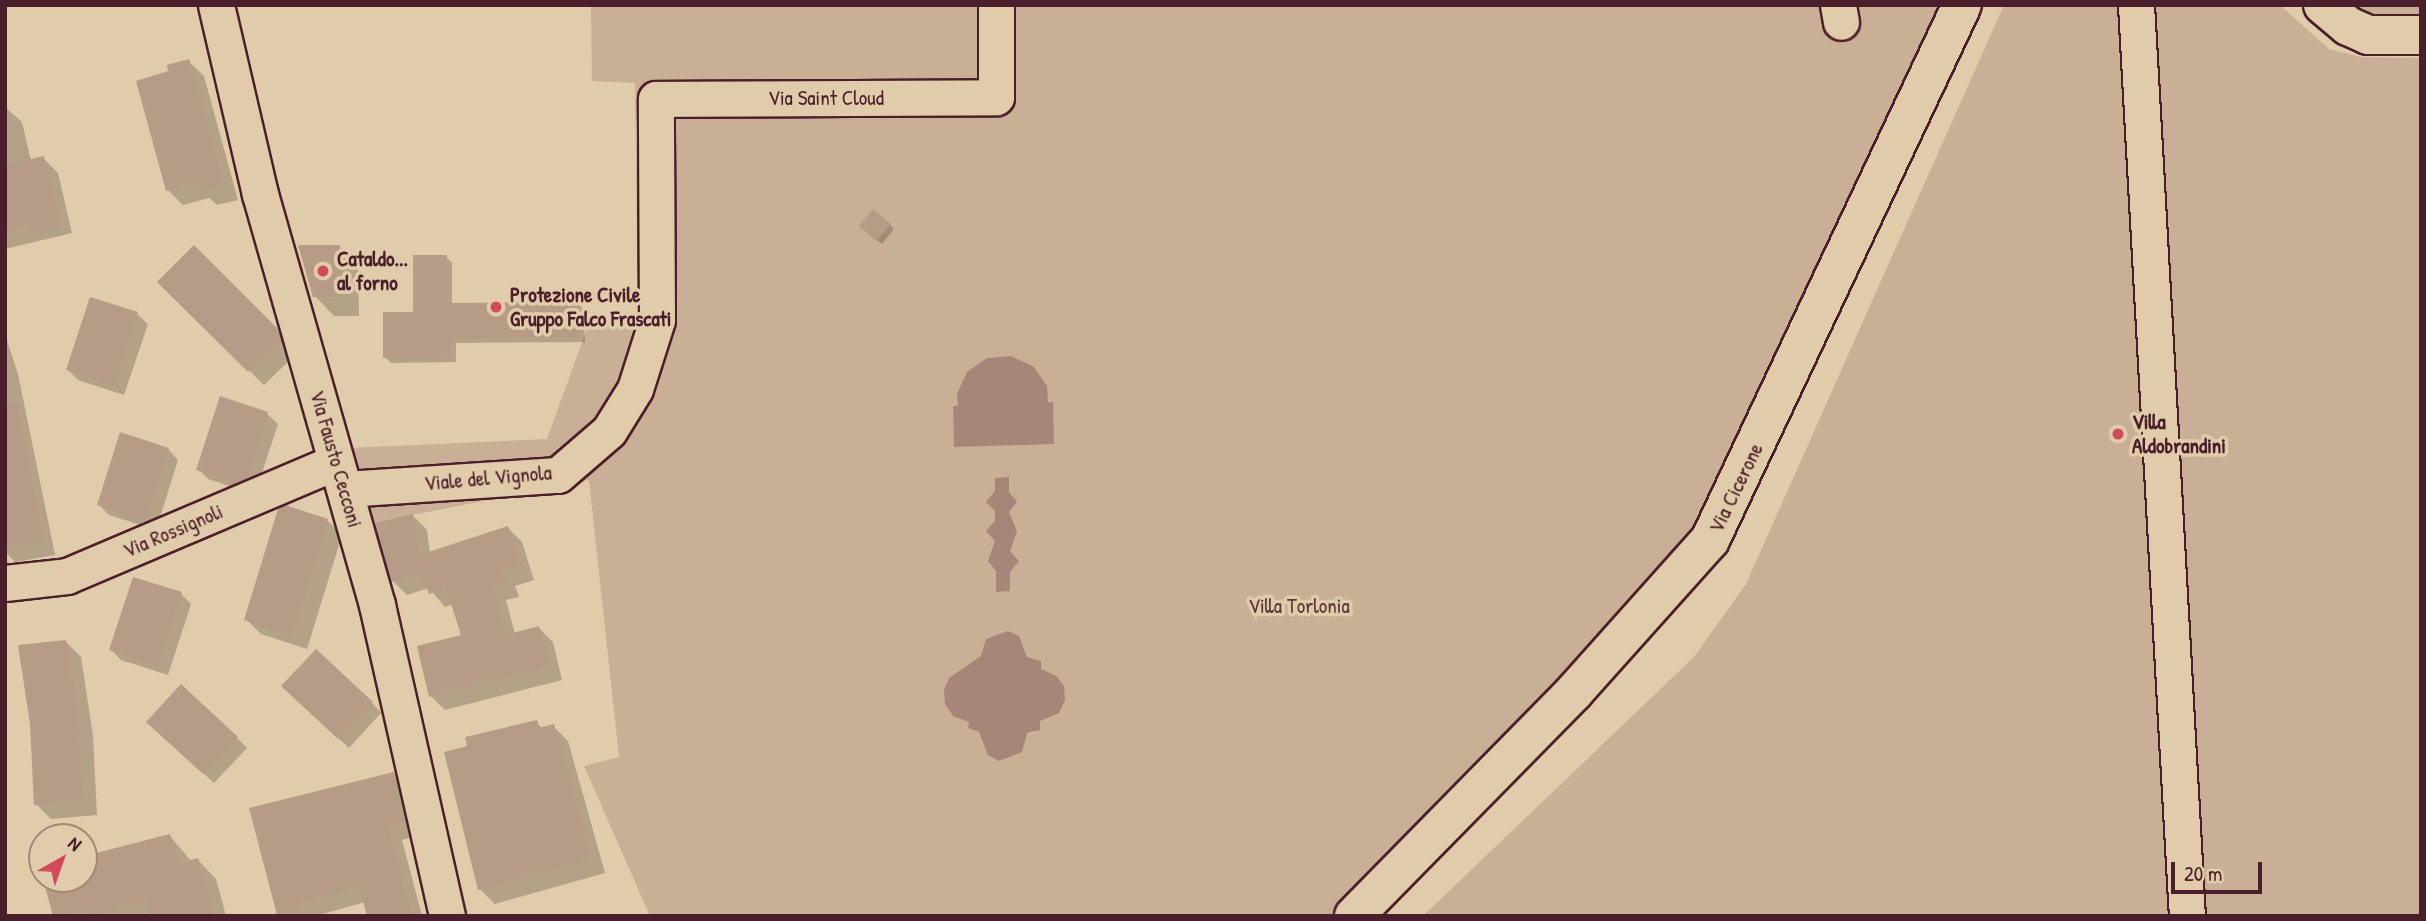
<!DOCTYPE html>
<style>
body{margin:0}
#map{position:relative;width:2426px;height:921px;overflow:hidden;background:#e0cbaa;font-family:"Patrick Hand",sans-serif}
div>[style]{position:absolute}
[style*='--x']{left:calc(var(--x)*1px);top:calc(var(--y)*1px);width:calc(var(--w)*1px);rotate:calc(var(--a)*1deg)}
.green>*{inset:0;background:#c8af95}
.water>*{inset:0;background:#a58678}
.shadow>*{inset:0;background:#0003}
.building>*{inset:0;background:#b69b87}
.roads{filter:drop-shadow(2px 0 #4a1f2b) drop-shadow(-2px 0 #4a1f2b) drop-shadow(0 2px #4a1f2b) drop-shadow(0 -2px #4a1f2b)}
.minor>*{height:35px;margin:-17.5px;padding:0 17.5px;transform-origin:17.5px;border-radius:17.5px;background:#e0cbaa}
.major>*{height:38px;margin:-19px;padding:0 19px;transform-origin:19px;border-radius:19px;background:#e0cbaa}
.dots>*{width:19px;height:19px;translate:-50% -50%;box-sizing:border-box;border:4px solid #e0cbaa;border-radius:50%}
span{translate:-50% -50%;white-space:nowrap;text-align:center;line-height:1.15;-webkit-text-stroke:7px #e0cbaa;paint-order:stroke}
.street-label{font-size:21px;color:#4a1f2b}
.poi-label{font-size:21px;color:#4a1f2b;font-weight:700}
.left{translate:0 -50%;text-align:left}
.park-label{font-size:21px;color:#5d353b}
.frame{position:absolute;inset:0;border:7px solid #4a1f2b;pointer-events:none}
.north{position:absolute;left:28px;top:823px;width:70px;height:70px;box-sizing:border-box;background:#e0cbaa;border:2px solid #a48677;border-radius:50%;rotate:40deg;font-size:19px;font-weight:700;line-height:28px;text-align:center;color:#4a1f2b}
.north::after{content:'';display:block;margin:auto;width:24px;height:32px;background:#d1495b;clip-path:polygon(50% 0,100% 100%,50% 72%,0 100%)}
.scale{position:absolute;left:2171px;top:862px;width:91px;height:32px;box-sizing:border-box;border:4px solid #4a1f2b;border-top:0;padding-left:9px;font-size:21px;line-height:24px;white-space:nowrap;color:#4a1f2b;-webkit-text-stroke:5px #e0cbaa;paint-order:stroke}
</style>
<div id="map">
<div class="green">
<div style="clip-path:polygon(evenodd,591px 5px,1942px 5px,1705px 530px,1342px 916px,650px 916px,584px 766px,619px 757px,589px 480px,372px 523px,349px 448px,547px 439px,589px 323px,638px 319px,635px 83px,592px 81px,591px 5px,1011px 356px,1033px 366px,1048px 403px,1052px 402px,954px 447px,953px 405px,959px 405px,987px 358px,1011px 356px,591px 5px,981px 656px,1026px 657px,1041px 669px,1034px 733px,974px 728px,969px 721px,981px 656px)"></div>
<div style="clip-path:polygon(2004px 5px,2280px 5px,2329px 49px,2361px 57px,2421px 58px,2421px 916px,1423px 916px,1694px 657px,1746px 584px)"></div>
<div style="clip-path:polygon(2353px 5px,2421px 5px,2421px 14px,2388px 19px)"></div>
</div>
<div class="water">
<div style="clip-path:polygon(1011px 356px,1033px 366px,1047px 386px,1048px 402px,1053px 402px,1054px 444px,954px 447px,953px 406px,958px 405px,957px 394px,967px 372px,987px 358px)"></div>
<div style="clip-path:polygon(1009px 477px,1009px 492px,1017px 502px,1009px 512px,1017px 531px,1010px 551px,1019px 561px,1010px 572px,1010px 591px,996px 592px,996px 571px,988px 561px,995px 541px,986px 531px,995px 521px,995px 511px,986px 502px,995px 491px,995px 478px)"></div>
<div style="clip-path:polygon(1008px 631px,1019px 636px,1027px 657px,1041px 661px,1041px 669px,1056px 676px,1064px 686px,1065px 700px,1059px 713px,1040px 721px,1040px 730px,1027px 733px,1022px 752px,999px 761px,988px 755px,979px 732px,968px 728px,969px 722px,953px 716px,945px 704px,944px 690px,949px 678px,981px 656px,986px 639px)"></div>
</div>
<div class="shadow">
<div style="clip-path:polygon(188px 61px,204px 76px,238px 200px,217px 205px,209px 198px,183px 205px,168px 190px,171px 73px)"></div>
<div style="clip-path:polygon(5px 107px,22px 122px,31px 161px,43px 158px,58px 173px,72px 233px,5px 249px)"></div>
<div style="clip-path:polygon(890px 225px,894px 229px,882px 244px,866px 231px)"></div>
<div style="clip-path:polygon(339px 247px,358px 266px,359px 316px,334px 316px,315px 296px)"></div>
<div style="clip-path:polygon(194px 248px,292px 345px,295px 355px,264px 385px,160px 282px)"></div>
<div style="clip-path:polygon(446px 257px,452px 263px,452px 305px,578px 304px,584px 310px,585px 342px,456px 343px,456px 362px,391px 363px,385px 357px)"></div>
<div style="clip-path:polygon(91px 299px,137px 314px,148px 324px,124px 395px,78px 380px,68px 370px)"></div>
<div style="clip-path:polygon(5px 334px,18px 374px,55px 555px,15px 562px,5px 552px)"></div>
<div style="clip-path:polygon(221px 399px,267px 414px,278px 424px,257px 488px,247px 492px,208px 479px,198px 469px)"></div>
<div style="clip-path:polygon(168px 449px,178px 460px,156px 530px,109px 515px,99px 505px)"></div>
<div style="clip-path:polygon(413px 516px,427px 530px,430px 554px,508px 528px,522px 542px,534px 580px,515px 586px,519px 597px,506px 600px,515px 634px,539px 628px,553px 642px,562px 680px,445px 710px,431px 696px,463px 636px,453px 604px,445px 607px,429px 588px,407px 595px,393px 581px)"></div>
<div style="clip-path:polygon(327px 520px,342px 535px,307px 649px,261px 634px,246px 619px)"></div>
<div style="clip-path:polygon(181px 594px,191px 604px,168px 675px,121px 660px,111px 650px)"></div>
<div style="clip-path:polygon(66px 642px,81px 657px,93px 736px,97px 815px,51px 819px,36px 804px)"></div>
<div style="clip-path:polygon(294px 696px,372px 703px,381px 713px,349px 748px)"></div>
<div style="clip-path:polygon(536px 722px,543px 729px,553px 726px,568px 741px,605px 873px,495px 904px,480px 889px,470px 748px)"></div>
<div style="clip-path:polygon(159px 732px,237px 738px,247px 748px,214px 783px)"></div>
<div style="clip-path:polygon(393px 774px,407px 788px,418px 835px,402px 840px,422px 916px,369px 916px,365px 902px,316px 916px,281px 916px)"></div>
<div style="clip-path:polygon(170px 836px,191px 861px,197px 859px,216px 879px,226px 916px,55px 916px,48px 888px,84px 879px,84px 850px,96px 855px)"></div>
</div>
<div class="building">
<div style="clip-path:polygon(189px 59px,224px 185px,200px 191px,198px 182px,166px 191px,136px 81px,168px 71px,167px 65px)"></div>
<div style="clip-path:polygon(44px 156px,61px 228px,33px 235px,30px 225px,5px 231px,5px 165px)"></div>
<div style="clip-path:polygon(873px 209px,891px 224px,876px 241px,859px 226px)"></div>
<div style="clip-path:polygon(194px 245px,277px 328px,280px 339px,248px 372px,157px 282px)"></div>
<div style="clip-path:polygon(298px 245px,340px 245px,340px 297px,313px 297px)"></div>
<div style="clip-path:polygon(413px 255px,447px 255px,447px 303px,579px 302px,579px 337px,450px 338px,451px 357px,383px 358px,383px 312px,413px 312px)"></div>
<div style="clip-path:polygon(90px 297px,138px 312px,114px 386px,66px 370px)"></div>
<div style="clip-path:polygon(220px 396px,268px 412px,247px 478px,236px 483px,196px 470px)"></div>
<div style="clip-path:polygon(18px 404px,43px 541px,5px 548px,5px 405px)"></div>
<div style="clip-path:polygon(120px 432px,169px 448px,145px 521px,97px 505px)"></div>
<div style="clip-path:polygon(285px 505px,328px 519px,292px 635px,244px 620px,278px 509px)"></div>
<div style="clip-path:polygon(413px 514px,419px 555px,508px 526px,521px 565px,502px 572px,506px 582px,493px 586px,505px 635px,539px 626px,549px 666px,429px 697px,417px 646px,461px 635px,446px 588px,429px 594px,421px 573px,391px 582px,374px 523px)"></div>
<div style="clip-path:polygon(133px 577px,182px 592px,158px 666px,109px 650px)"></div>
<div style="clip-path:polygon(66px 640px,78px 720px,83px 800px,34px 805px,30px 724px,18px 645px)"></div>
<div style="clip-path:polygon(316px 649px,373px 702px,338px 739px,281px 686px)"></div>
<div style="clip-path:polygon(181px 684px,238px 737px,203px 774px,146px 722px)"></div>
<div style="clip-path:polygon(537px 720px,539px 728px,554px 724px,591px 858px,478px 890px,444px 752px,467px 746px,465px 737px)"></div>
<div style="clip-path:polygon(394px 772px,405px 821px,388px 826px,412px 916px,367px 916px,359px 886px,299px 903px,300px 908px,277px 915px,249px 808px)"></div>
<div style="clip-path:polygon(170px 834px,178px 863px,198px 858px,213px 916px,150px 916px,146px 901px,89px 916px,87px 909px,53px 916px,43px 879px,84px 879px,84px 848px,90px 847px,92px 854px)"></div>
</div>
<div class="roads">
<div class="minor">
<div style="--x:216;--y:5;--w:194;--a:76.9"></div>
<div style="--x:260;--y:194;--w:427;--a:74.1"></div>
<div style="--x:377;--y:605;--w:319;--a:77.3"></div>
<div style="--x:1838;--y:5;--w:17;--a:80"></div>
<div style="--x:2136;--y:5;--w:912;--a:86.8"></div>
<div style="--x:345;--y:489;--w:213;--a:-3.8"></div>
<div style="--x:558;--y:475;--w:67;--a:-40.8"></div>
<div style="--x:609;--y:431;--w:49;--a:-58.2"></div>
<div style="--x:635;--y:389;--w:72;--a:-72.3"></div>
<div style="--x:657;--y:320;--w:221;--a:-90.3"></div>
<div style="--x:656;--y:99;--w:340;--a:-0.3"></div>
<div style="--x:996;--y:97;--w:92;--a:-90"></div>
<div style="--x:5;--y:583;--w:62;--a:-6.4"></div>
<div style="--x:67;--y:576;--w:292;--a:-23"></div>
</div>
<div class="major">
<div style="--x:2323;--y:5;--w:33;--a:40"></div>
<div style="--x:2348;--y:26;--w:22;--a:24"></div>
<div style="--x:2368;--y:35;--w:53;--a:0"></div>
<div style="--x:1354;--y:916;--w:314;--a:-45.5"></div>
<div style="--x:1574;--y:692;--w:204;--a:-48.2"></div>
<div style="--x:1710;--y:540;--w:591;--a:-64.78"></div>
</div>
</div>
<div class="dots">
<div style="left:323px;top:271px;background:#d1495b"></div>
<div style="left:496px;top:307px;background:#d1495b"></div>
<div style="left:2118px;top:434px;background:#d1495b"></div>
</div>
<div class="street-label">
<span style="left:826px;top:98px">Via Saint Cloud</span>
<span style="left:336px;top:459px;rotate:74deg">Via Fausto Cecconi</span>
<span style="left:488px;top:478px;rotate:-5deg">Viale del Vignola</span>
<span style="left:1736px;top:488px;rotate:-64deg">Via Cicerone</span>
<span style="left:173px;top:531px;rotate:-23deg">Via Rossignoli</span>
</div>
<div class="poi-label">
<span class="left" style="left:337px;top:271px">Cataldo...<br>al forno</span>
<span class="left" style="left:510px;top:307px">Protezione Civile<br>Gruppo Falco Frascati</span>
<span class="left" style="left:2132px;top:434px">Villa<br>Aldobrandini</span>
</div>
<div class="park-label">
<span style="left:1299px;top:606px">Villa Torlonia</span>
</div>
<div class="frame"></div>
<div class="north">N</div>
<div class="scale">20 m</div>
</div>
